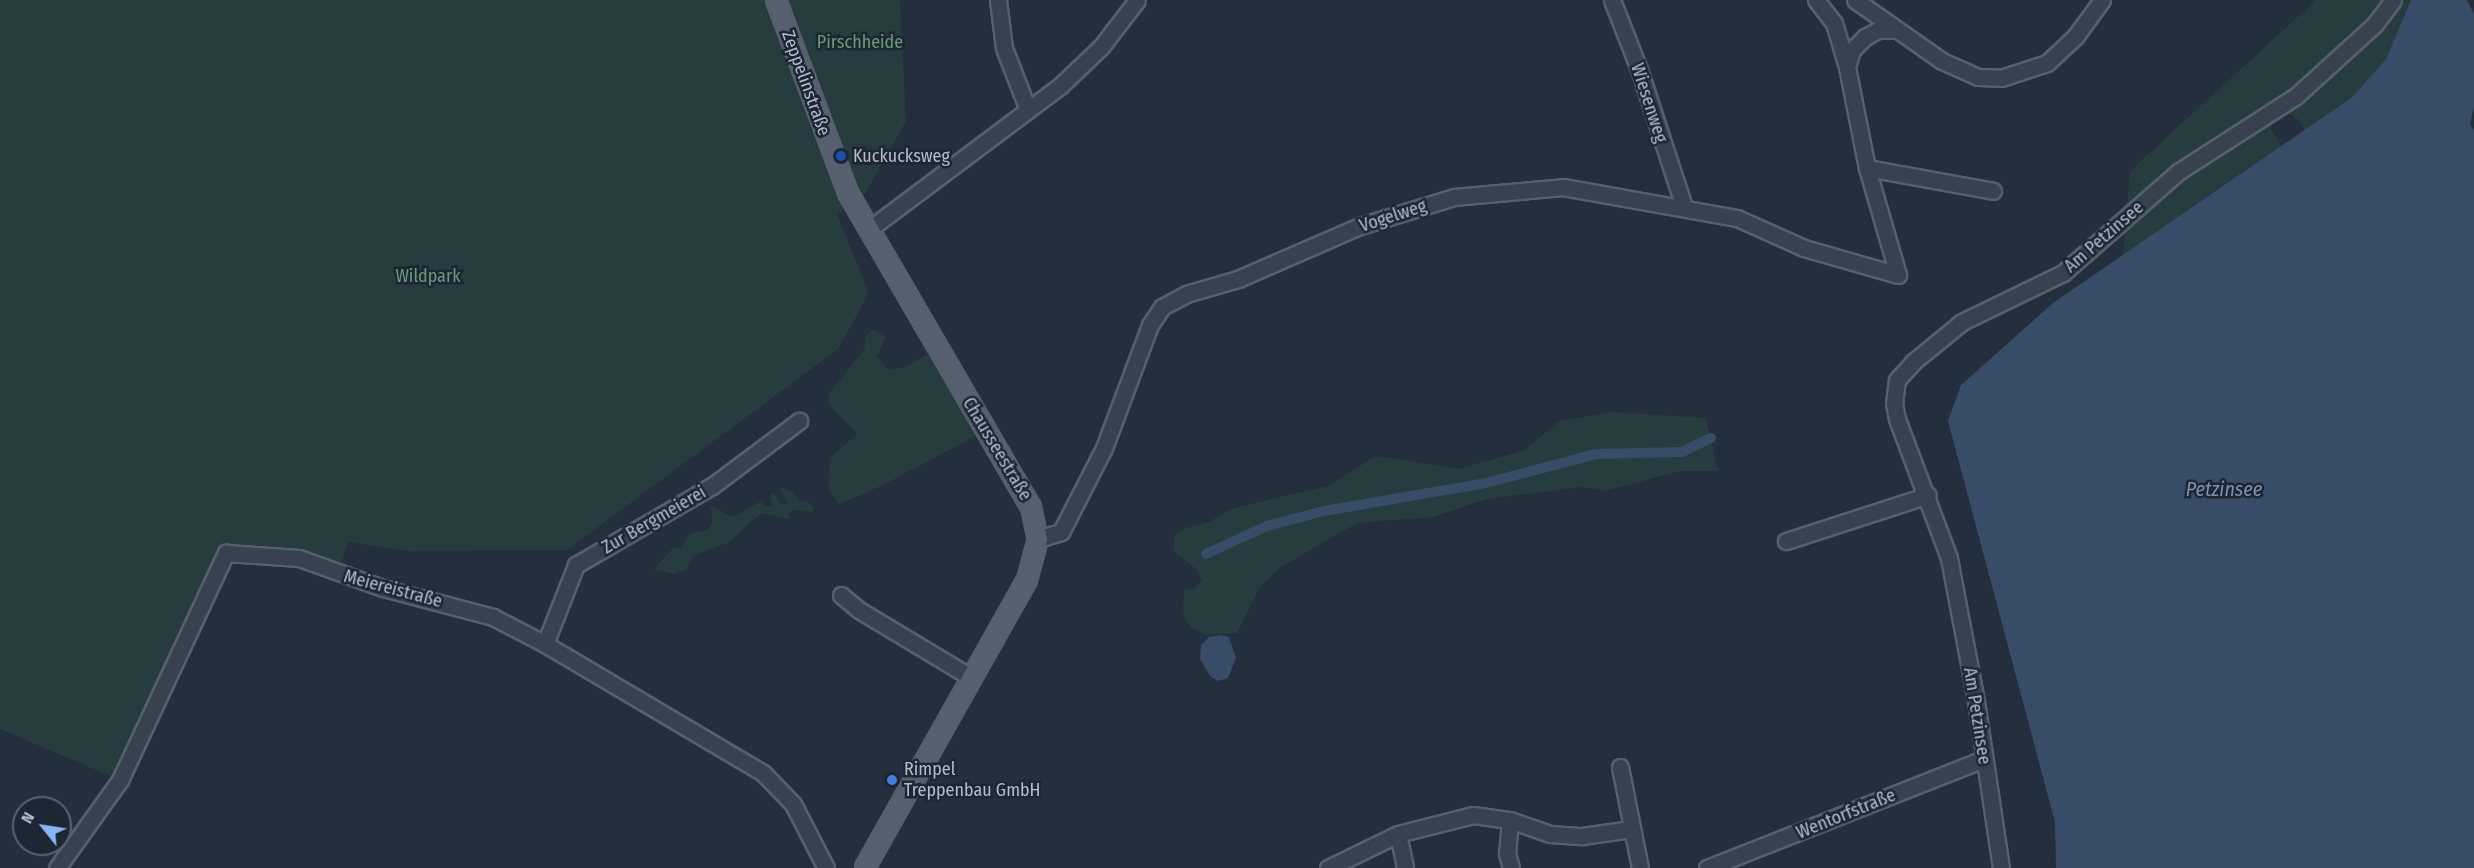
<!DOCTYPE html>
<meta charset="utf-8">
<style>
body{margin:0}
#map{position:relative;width:2474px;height:868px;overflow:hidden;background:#242f3e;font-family:"Fira Sans Condensed",sans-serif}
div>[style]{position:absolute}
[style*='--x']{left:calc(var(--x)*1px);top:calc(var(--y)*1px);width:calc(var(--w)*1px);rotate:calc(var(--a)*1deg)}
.green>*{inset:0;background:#263c3f}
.water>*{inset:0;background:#394c67}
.canal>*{height:10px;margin:-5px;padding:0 5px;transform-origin:5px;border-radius:5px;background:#394c67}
.roads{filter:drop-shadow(2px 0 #565f6c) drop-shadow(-2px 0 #565f6c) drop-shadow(0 2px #565f6c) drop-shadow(0 -2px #565f6c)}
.minor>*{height:15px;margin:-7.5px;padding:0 7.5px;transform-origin:7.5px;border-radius:7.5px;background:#38414e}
.major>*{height:18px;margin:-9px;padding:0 9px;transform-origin:9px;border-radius:9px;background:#56606e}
.dots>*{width:16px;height:16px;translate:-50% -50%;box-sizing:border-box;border:3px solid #1d2633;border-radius:50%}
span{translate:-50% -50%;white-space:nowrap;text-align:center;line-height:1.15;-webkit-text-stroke:5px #1d2633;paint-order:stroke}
.park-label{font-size:18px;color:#6b9a76}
.street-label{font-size:18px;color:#b4bcc9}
.poi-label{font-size:18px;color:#b4bcc9}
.left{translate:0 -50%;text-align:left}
.water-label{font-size:20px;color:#7c92b1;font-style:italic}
.north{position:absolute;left:12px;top:796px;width:60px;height:60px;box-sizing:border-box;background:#1d2633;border:2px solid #59626f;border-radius:50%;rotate:300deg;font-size:16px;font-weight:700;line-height:24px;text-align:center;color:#b4bcc9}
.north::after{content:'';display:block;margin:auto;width:21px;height:27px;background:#8ab4f8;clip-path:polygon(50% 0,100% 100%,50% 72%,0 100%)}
</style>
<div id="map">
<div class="green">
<div style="clip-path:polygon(0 0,900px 0,906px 121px,866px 192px,837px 215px,868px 290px,863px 304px,838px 349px,567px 550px,408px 551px,348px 542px,338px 574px,299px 558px,226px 553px,120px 780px,0 729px)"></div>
<div style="clip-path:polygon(2316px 0,2411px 0,2386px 59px,2351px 98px,2306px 132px,2298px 119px,2286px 112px,2273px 121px,2271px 129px,2282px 147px,2263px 184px,2123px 256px,2130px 171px)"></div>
<div style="clip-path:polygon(872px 330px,883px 333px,885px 338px,877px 356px,888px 370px,906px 367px,927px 354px,976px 432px,974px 437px,883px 485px,840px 504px,829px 491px,830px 458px,857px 434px,829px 405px,829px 393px,864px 350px,866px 336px)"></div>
<div style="clip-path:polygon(1613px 412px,1706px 418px,1718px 471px,1679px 471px,1606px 491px,1583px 487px,1486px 499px,1433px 517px,1357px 523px,1279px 568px,1259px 588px,1237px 633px,1205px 635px,1191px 627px,1183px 615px,1184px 591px,1195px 588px,1202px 580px,1196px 569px,1174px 551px,1174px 535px,1186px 528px,1209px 522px,1230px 509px,1328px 486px,1376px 456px,1459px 469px,1525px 450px,1559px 421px)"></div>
<div style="clip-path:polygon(779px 487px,792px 491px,800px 502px,807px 501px,814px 508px,812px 512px,794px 510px,788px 513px,790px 519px,761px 513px,729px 542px,693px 556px,687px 569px,673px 574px,654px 569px,673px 548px,681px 548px,690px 533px,708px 530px,713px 521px,709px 505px,733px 517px,763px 500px,764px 506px,773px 506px,769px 496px,774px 492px,780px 504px,788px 504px)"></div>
</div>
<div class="water">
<div style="clip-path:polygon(2411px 0,2467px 0,2474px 14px,2474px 107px,2470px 124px,2474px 130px,2474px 868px,2056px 868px,2055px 822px,1948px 421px,1961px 385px,2053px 303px,2351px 98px,2386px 59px)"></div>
<div style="clip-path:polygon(1221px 635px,1229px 637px,1236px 658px,1228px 678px,1218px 681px,1211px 677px,1200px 659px,1201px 645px,1209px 637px)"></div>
</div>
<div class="canal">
<div style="--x:1206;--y:554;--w:67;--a:-24.7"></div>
<div style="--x:1267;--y:526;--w:59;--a:-14.7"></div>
<div style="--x:1324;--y:511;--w:164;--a:-9.8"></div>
<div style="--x:1486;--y:483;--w:114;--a:-14.8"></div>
<div style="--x:1596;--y:454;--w:86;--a:-1.3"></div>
<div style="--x:1682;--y:452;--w:32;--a:-26"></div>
</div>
<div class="roads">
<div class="minor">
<div style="--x:998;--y:0;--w:48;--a:82.9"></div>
<div style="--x:1004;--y:48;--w:66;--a:68.8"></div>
<div style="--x:1612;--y:0;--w:77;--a:68.7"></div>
<div style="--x:1640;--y:72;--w:142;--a:71.9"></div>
<div style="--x:1816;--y:0;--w:29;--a:52"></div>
<div style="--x:1834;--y:23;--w:46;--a:73.5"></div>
<div style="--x:1855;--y:0;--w:106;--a:35"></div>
<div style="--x:1942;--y:61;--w:39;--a:24"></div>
<div style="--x:1978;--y:77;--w:23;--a:2"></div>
<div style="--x:2001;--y:78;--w:48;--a:-18.1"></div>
<div style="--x:2047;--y:63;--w:38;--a:-43"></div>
<div style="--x:2075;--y:37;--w:46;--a:-53.9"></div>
<div style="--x:1896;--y:30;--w:18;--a:180"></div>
<div style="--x:1878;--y:30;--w:15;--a:152"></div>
<div style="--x:1865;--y:37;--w:18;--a:135"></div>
<div style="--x:1852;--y:50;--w:18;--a:106"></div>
<div style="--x:1847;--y:67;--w:103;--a:78.8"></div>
<div style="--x:1867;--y:168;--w:111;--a:73.8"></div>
<div style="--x:1867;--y:168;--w:128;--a:10.3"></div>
<div style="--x:868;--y:230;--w:240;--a:-36.9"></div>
<div style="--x:1060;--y:86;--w:57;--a:-43.6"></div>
<div style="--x:1101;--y:47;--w:59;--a:-52.5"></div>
<div style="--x:1038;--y:539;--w:24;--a:-17"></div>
<div style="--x:1061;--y:532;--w:94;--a:-62.9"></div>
<div style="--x:1104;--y:448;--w:131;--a:-69.5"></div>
<div style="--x:1150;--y:325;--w:22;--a:-56"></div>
<div style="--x:1162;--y:307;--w:27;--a:-28"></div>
<div style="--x:1186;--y:294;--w:54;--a:-16.1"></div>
<div style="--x:1238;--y:279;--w:133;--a:-23.5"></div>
<div style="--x:1360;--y:226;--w:98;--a:-17.1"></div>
<div style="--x:1454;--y:197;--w:109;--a:-5.2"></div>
<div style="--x:1563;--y:187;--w:177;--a:10.1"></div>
<div style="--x:1737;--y:218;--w:73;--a:24.1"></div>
<div style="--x:1804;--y:248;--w:98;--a:16"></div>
<div style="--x:1786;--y:541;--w:149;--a:-17.9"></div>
<div style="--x:841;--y:595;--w:23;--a:40"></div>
<div style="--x:859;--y:610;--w:132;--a:31"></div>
<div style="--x:545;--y:644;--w:85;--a:-68.6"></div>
<div style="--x:576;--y:565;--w:157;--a:-30.2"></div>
<div style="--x:712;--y:486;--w:109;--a:-36.8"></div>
<div style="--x:1620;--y:767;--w:103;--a:78.8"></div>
<div style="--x:1510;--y:820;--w:33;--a:95"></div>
<div style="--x:1507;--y:853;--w:16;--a:75"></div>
<div style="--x:1398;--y:834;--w:35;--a:78"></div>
<div style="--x:57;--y:868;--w:108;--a:-54.4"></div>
<div style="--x:120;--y:780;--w:251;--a:-65"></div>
<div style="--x:226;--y:553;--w:73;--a:3.9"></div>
<div style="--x:299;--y:558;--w:89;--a:19.7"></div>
<div style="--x:383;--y:588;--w:114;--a:14.8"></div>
<div style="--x:493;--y:617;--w:59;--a:27.4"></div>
<div style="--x:545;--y:644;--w:253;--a:30.6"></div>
<div style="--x:763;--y:773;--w:43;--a:45.9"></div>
<div style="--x:793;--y:804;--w:72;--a:62.7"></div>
<div style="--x:1328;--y:868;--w:78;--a:-25.9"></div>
<div style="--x:1398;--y:834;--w:77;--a:-14.2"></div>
<div style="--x:1473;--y:815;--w:37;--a:8"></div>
<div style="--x:1510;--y:820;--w:42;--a:19.3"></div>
<div style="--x:1550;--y:834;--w:32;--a:4"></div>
<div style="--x:1582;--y:836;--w:50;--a:-8"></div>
<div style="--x:1707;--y:868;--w:298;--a:-21.5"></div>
<div style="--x:2001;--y:868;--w:169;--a:-98.5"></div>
<div style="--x:1976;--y:701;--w:146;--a:-100.7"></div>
<div style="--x:1949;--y:558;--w:148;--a:-110.5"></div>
<div style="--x:1897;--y:419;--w:15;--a:-101"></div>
<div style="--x:1894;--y:404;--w:24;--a:-83"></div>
<div style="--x:1897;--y:380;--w:24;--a:-48"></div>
<div style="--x:1913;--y:362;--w:63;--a:-39.2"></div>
<div style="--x:1962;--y:322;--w:112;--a:-25.9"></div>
<div style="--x:2063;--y:273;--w:153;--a:-41.3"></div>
<div style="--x:2178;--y:172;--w:140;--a:-32.8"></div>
<div style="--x:2296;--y:96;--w:107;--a:-42.3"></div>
<div style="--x:2375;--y:24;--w:30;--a:-53"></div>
</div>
<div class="major">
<div style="--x:776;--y:0;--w:206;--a:69.5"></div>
<div style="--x:848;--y:193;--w:363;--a:59.8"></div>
<div style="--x:1031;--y:507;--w:33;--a:78"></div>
<div style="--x:1038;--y:539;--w:42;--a:105"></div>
<div style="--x:1027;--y:580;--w:330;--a:119.4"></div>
</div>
</div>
<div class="dots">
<div style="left:841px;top:156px;background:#1a4fb4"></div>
<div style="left:892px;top:780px;background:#3f7fe0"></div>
</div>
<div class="park-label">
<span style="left:860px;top:42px">Pirschheide</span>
<span style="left:428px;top:276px">Wildpark</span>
</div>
<div class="street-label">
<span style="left:806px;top:83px;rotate:70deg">Zeppelinstraße</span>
<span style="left:1649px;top:103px;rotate:72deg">Wiesenweg</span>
<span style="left:1393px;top:216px;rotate:-18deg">Vogelweg</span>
<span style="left:2104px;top:237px;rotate:-41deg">Am Petzinsee</span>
<span style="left:997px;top:449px;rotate:59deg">Chausseestraße</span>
<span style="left:654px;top:520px;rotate:-30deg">Zur Bergmeierei</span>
<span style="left:393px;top:589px;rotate:15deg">Meiereistraße</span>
<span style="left:1977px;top:716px;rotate:81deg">Am Petzinsee</span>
<span style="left:1846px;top:814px;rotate:-22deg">Wentorfstraße</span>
</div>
<div class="poi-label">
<span class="left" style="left:853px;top:156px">Kuckucksweg</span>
<span class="left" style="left:904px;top:780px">Rimpel<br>Treppenbau GmbH</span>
</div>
<div class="water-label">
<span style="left:2224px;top:489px">Petzinsee</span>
</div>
<div class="north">N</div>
</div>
